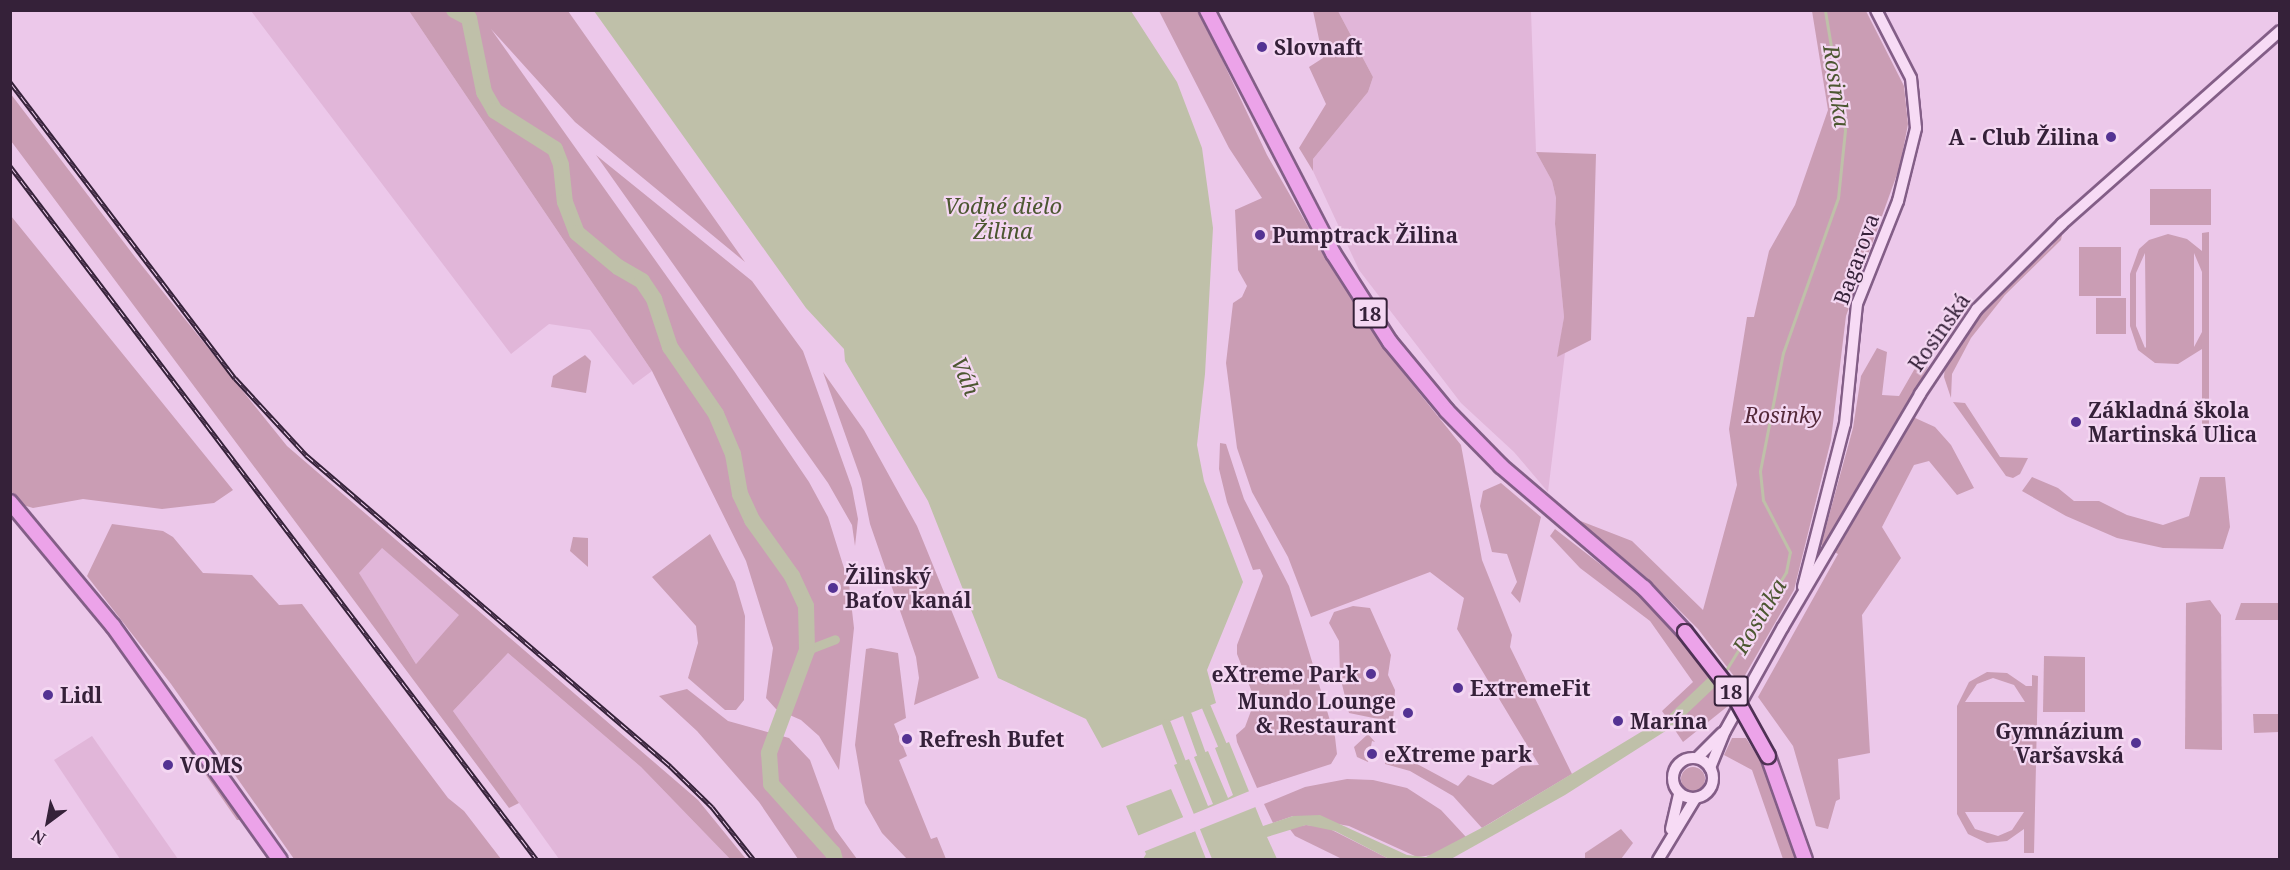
<!DOCTYPE html>
<meta charset="utf-8">
<style>
body{margin:0}
#map{position:relative;width:2290px;height:870px;overflow:hidden;background:#ecc8ea;font-family:"Noto Serif",serif}
div>[style]{position:absolute}
[style*='--x']{left:calc(var(--x)*1px);top:calc(var(--y)*1px);width:calc(var(--w)*1px);rotate:calc(var(--a)*1deg)}
.farmland>*{inset:0;background:#e1b6d9}
.green>*{inset:0;background:#ca9db4}
.round{border-radius:50%}
.water>*{inset:0;background:#bfc0a9}
.pier>*{inset:0;background:#ecc8ea}
.stream>*{height:3px;margin:-1.5px;padding:0 1.5px;transform-origin:1.5px;border-radius:1.5px;background:#bfc0a9}
.canal>*{height:9px;margin:-4.5px;padding:0 4.5px;transform-origin:4.5px;border-radius:4.5px;background:#bfc0a9}
.river>*{height:16px;margin:-8px;padding:0 8px;transform-origin:8px;border-radius:8px;background:#bfc0a9}
.roads{filter:drop-shadow(2px 0 #835e87) drop-shadow(-2px 0 #835e87) drop-shadow(0 2px #835e87) drop-shadow(0 -2px #835e87)}
.minor>*{height:10px;margin:-5px;padding:0 5px;transform-origin:5px;border-radius:5px;background:#f7dbf5}
.minor>.ring{margin:-5px;padding:0;box-sizing:content-box;background:none;border:10px solid #f7dbf5;border-radius:50%}
.major>*{height:14px;margin:-7px;padding:0 7px;transform-origin:7px;border-radius:7px;background:#eca3e9}
.rail>*{height:5px;margin-top:-2.5px;transform-origin:0;background:repeating-linear-gradient(90deg,#f4d7f2 0 9px,#352139 0 18px);box-sizing:border-box;border-block:2px solid #352139}
.bridges{filter:drop-shadow(2px 0 #4f3255) drop-shadow(-2px 0 #4f3255) drop-shadow(0 2px #4f3255) drop-shadow(0 -2px #4f3255)}
.major-bridge>*{height:14px;margin:-7px;padding:0 7px;transform-origin:7px;border-radius:7px;background:#eca3e9}
.dots>*{width:16px;height:16px;translate:-50% -50%;box-sizing:border-box;border:3px solid #f4d7f2;border-radius:50%}
span{translate:-50% -50%;white-space:nowrap;text-align:center;line-height:1.15;-webkit-text-stroke:4.5px #f4d7f2;paint-order:stroke}
.shield-label span{padding:2px 4px;background:#f4d7f2;border:2px solid;border-radius:4px;-webkit-text-stroke-width:0}
.shield-label{font-size:20px;color:#352139;font-weight:700}
.poi-label{font-size:21px;color:#352139;font-weight:700}
.left{translate:0 -50%;text-align:left}
.right{translate:-100% -50%;text-align:right}
.street-label{font-size:21px;color:#352139}
.park-label{font-size:21px;color:#542939;font-style:italic}
.water-label{font-size:22px;color:#4c5731;font-style:italic}
.frame{position:absolute;inset:0;border:12px solid #352139;pointer-events:none}
.north{position:absolute;left:18px;top:792px;width:60px;height:60px;-webkit-text-stroke:4px #f4d7f2;paint-order:stroke;rotate:212deg;font-size:16px;font-weight:700;line-height:24px;text-align:center;color:#352139}
.north::after{content:'';display:block;margin:auto;width:21px;height:27px;background:#352139;clip-path:polygon(50% 0,100% 100%,50% 72%,0 100%)}
</style>
<div id="map">
<div class="farmland">
<div style="clip-path:polygon(251px 11px,409px 11px,652px 371px,633px 385px,590px 330px,549px 324px,511px 354px)"></div>
<div style="clip-path:polygon(1338px 11px,1531px 11px,1536px 152px,1552px 181px,1556px 198px,1555px 224px,1564px 317px,1558px 356px,1565px 353px,1548px 492px,1514px 452px,1461px 403px,1359px 270px,1313px 171px,1313px 159px,1368px 92px,1373px 77px)"></div>
<div style="clip-path:polygon(381px 547px,460px 615px,416px 664px,358px 572px)"></div>
<div style="clip-path:polygon(508px 653px,641px 767px,730px 859px,559px 859px,453px 711px)"></div>
<div style="clip-path:polygon(92px 736px,178px 859px,120px 859px,54px 760px)"></div>
</div>
<div class="green">
<div style="clip-path:polygon(409px 11px,568px 11px,745px 262px,575px 122px,491px 29px,734px 371px,809px 482px,828px 517px,849px 584px,854px 628px,839px 770px,819px 736px,801px 720px,776px 709px,766px 698px,773px 648px,746px 561px,652px 371px)"></div>
<div style="clip-path:polygon(1159px 11px,1208px 11px,1201px 15px,1267px 155px,1337px 277px,1400px 369px,1461px 445px,1482px 560px,1512px 635px,1510px 647px,1572px 774px,1482px 828px,1453px 796px,1410px 771px,1385px 764px,1386px 754px,1406px 758px,1458px 786px,1468px 775px,1493px 785px,1521px 766px,1539px 765px,1457px 629px,1464px 598px,1430px 572px,1311px 617px,1288px 557px,1252px 492px,1237px 448px,1226px 363px,1233px 303px,1242px 297px,1247px 286px,1238px 270px,1235px 210px,1262px 198px,1229px 148px)"></div>
<div style="clip-path:polygon(1313px 11px,1338px 11px,1373px 77px,1368px 92px,1313px 159px,1313px 171px,1299px 148px,1326px 104px,1309px 67px,1323px 58px)"></div>
<div style="clip-path:polygon(1812px 11px,1866px 11px,1904px 86px,1908px 124px,1900px 166px,1846px 316px,1831px 440px,1794px 590px,1740px 684px,1698px 629px,1646px 577px,1578px 520px,1632px 541px,1703px 610px,1737px 485px,1729px 429px,1747px 317px,1754px 317px,1769px 251px,1795px 205px,1828px 110px)"></div>
<div style="clip-path:polygon(evenodd,10px 93px,135px 257px,287px 446px,698px 800px,746px 859px,730px 859px,641px 767px,508px 653px,453px 711px,519px 803px,509px 808px,11px 141px,10px 93px,382px 548px,459px 615px,416px 664px,359px 573px,382px 548px)"></div>
<div style="clip-path:polygon(1536px 152px,1596px 154px,1591px 340px,1557px 357px,1564px 317px,1555px 224px,1556px 198px,1552px 181px)"></div>
<div style="clip-path:polygon(596px 155px,752px 281px,803px 351px,852px 488px,858px 519px,855px 546px,852px 525px,828px 483px)"></div>
<div style="clip-path:polygon(2150px 189px,2211px 189px,2211px 225px,2150px 225px)"></div>
<div style="clip-path:polygon(11px 216px,233px 490px,214px 503px,162px 509px,83px 499px,33px 508px,23px 505px,11px 491px)"></div>
<div style="clip-path:polygon(2063px 230px,2061px 240px,2005px 295px,1971px 338px,1952px 374px,1951px 398px,1944px 377px,1945px 365px,1965px 333px,1990px 302px,2052px 246px)"></div>
<div style="clip-path:polygon(evenodd,2209px 232px,2209px 430px,2202px 429px,2202px 349px,2178px 364px,2155px 363px,2138px 350px,2130px 326px,2130px 274px,2139px 249px,2149px 240px,2168px 234px,2187px 239px,2202px 251px,2202px 233px,2209px 232px,2145px 253px,2146px 347px,2145px 348px,2136px 326px,2136px 273px,2145px 253px,2209px 232px,2194px 253px,2202px 272px,2202px 332px,2194px 347px,2194px 253px)"></div>
<div style="clip-path:polygon(2079px 247px,2121px 247px,2121px 296px,2079px 296px)"></div>
<div style="clip-path:polygon(2096px 298px,2126px 298px,2126px 334px,2096px 334px)"></div>
<div style="clip-path:polygon(1877px 348px,1887px 352px,1882px 395px,1899px 396px,1918px 363px,1928px 367px,1902px 412px,1935px 427px,1951px 445px,1974px 488px,1957px 495px,1929px 461px,1914px 465px,1882px 527px,1901px 558px,1862px 615px,1870px 753px,1838px 759px,1840px 799px,1836px 801px,1828px 829px,1816px 826px,1793px 746px,1758px 697px,1838px 554px,1821px 545px,1853px 428px,1861px 376px)"></div>
<div style="clip-path:polygon(585px 355px,591px 361px,586px 393px,551px 387px,553px 376px)"></div>
<div style="clip-path:polygon(823px 372px,864px 430px,917px 526px,979px 678px,914px 705px,919px 678px,916px 657px,870px 524px,861px 479px)"></div>
<div style="clip-path:polygon(1953px 402px,1965px 403px,2000px 457px,2028px 458px,2020px 474px,2013px 478px,2006px 476px)"></div>
<div style="clip-path:polygon(1220px 443px,1226px 444px,1244px 499px,1289px 586px,1335px 737px,1337px 754px,1331px 764px,1257px 788px,1237px 742px,1236px 735px,1245px 727px,1255px 700px,1237px 654px,1237px 645px,1263px 576px,1260px 569px,1253px 570px,1227px 502px,1219px 469px)"></div>
<div style="clip-path:polygon(2032px 477px,2058px 488px,2074px 501px,2099px 501px,2127px 515px,2163px 525px,2189px 516px,2200px 477px,2225px 477px,2230px 527px,2223px 549px,2163px 548px,2117px 538px,2066px 516px,2022px 491px)"></div>
<div style="clip-path:polygon(1501px 483px,1541px 517px,1520px 603px,1511px 593px,1517px 582px,1507px 554px,1492px 552px,1480px 506px,1483px 491px)"></div>
<div style="clip-path:polygon(112px 524px,163px 531px,173px 537px,203px 573px,252px 575px,279px 605px,302px 604px,448px 798px,464px 811px,501px 859px,294px 859px,171px 684px,87px 576px)"></div>
<div style="clip-path:polygon(1555px 529px,1627px 585px,1673px 628px,1728px 706px,1683px 742px,1662px 711px,1693px 682px,1650px 621px,1580px 568px,1550px 536px)"></div>
<div style="clip-path:polygon(710px 534px,735px 582px,745px 616px,744px 700px,736px 710px,725px 710px,688px 678px,698px 643px,696px 626px,652px 577px)"></div>
<div style="clip-path:polygon(573px 537px,588px 538px,588px 567px,570px 551px)"></div>
<div style="clip-path:polygon(2210px 600px,2221px 615px,2222px 750px,2185px 749px,2186px 603px)"></div>
<div style="clip-path:polygon(2241px 603px,2279px 603px,2279px 620px,2235px 620px)"></div>
<div style="clip-path:polygon(1353px 606px,1370px 608px,1391px 655px,1388px 675px,1395px 690px,1393px 722px,1349px 713px,1340px 676px,1339px 641px,1329px 623px,1334px 612px)"></div>
<div style="clip-path:polygon(871px 648px,898px 653px,906px 718px,894px 724px,907px 756px,899px 760px,931px 839px,937px 837px,946px 859px,907px 859px,882px 833px,865px 803px,855px 745px,866px 649px)"></div>
<div style="clip-path:polygon(2044px 656px,2085px 657px,2085px 712px,2043px 712px)"></div>
<div style="clip-path:polygon(evenodd,1987px 672px,2007px 673px,2026px 686px,2032px 686px,2032px 675px,2038px 676px,2034px 853px,2024px 853px,2024px 829px,2007px 841px,1987px 843px,1968px 834px,1957px 814px,1957px 706px,1969px 682px,1987px 672px,1993px 678px,2014px 685px,2025px 702px,1965px 702px,1977px 684px,1993px 678px,1987px 672px,1965px 812px,2024px 812px,2012px 830px,1998px 836px,1975px 829px,1965px 812px)"></div>
<div style="clip-path:polygon(687px 689px,728px 721px,789px 738px,810px 760px,835px 829px,857px 859px,798px 859px,759px 802px,697px 731px,659px 696px)"></div>
<div style="clip-path:polygon(154px 700px,200px 758px,240px 820px,237px 820px)"></div>
<div style="clip-path:polygon(2253px 714px,2279px 714px,2279px 732px,2254px 733px)"></div>
<div style="clip-path:polygon(1368px 734px,1375px 742px,1372px 741px,1368px 762px,1357px 757px,1354px 747px)"></div>
<div style="clip-path:polygon(1732px 738px,1746px 738px,1759px 759px,1788px 827px,1796px 859px,1783px 859px,1752px 770px,1724px 755px)"></div>
<div class="round" style="left:1681px;top:767px;width:24px;height:24px"></div>
<div style="clip-path:polygon(1347px 779px,1373px 780px,1407px 788px,1441px 810px,1466px 837px,1433px 855px,1417px 857px,1349px 826px,1293px 816px,1273px 823px,1264px 804px,1305px 787px)"></div>
<div style="clip-path:polygon(1306px 825px,1326px 827px,1389px 859px,1342px 859px,1295px 836px,1289px 828px)"></div>
<div style="clip-path:polygon(1621px 829px,1633px 843px,1621px 859px,1585px 859px,1585px 853px)"></div>
</div>
<div class="water">
<div style="clip-path:polygon(594px 11px,1131px 11px,1177px 82px,1202px 148px,1213px 228px,1205px 374px,1197px 445px,1204px 481px,1243px 582px,1207px 670px,1216px 703px,1102px 748px,1086px 719px,998px 678px,928px 501px,845px 361px,844px 349px,806px 308px)"></div>
<div style="clip-path:polygon(1709px 677px,1716px 686px,1675px 725px,1565px 795px,1451px 859px,1389px 859px,1335px 831px,1306px 825px,1267px 837px,1277px 859px,1212px 859px,1174px 765px,1189px 759px,1208px 806px,1213px 804px,1194px 757px,1208px 751px,1228px 798px,1233px 795px,1215px 748px,1229px 742px,1263px 826px,1293px 816px,1320px 815px,1407px 855px,1426px 857px,1489px 824px,1669px 715px)"></div>
<div style="clip-path:polygon(1171px 789px,1190px 833px,1195px 831px,1206px 859px,1143px 859px,1146px 854px,1126px 806px)"></div>
</div>
<div class="pier">
<div style="clip-path:polygon(1252px 790px,1258px 806px,1143px 852px,1137px 836px,1186px 816px,1191px 830px,1196px 829px,1191px 815px)"></div>
</div>
<div class="stream">
<div style="--x:1723;--y:675;--w:121;--a:-58.5"></div>
<div style="--x:1786;--y:572;--w:20;--a:-79"></div>
<div style="--x:1790;--y:552;--w:59;--a:-117.4"></div>
<div style="--x:1763;--y:500;--w:29;--a:-96"></div>
<div style="--x:1760;--y:471;--w:120;--a:-79"></div>
<div style="--x:1783;--y:353;--w:164;--a:-70.5"></div>
<div style="--x:1838;--y:198;--w:68;--a:-84.1"></div>
<div style="--x:1845;--y:130;--w:122;--a:-99.5"></div>
</div>
<div class="canal">
<div style="--x:807;--y:650;--w:30;--a:-21"></div>
<div style="--x:1206;--y:707;--w:41;--a:67.2"></div>
<div style="--x:1187;--y:715;--w:41;--a:70.3"></div>
<div style="--x:1166;--y:723;--w:42;--a:69"></div>
</div>
<div class="river">
<div style="--x:454;--y:10;--w:17;--a:28"></div>
<div style="--x:469;--y:18;--w:76;--a:78.5"></div>
<div style="--x:484;--y:92;--w:22;--a:60"></div>
<div style="--x:495;--y:111;--w:71;--a:32.3"></div>
<div style="--x:555;--y:149;--w:17;--a:69"></div>
<div style="--x:561;--y:165;--w:37;--a:84"></div>
<div style="--x:565;--y:202;--w:33;--a:69"></div>
<div style="--x:577;--y:233;--w:53;--a:39.7"></div>
<div style="--x:618;--y:267;--w:28;--a:30"></div>
<div style="--x:642;--y:281;--w:22;--a:56"></div>
<div style="--x:654;--y:299;--w:51;--a:71.6"></div>
<div style="--x:670;--y:347;--w:81;--a:55.5"></div>
<div style="--x:716;--y:414;--w:43;--a:67"></div>
<div style="--x:733;--y:454;--w:41;--a:80.1"></div>
<div style="--x:740;--y:494;--w:29;--a:65"></div>
<div style="--x:752;--y:520;--w:69;--a:54.5"></div>
<div style="--x:792;--y:576;--w:33;--a:65"></div>
<div style="--x:806;--y:606;--w:44;--a:88.7"></div>
<div style="--x:807;--y:650;--w:110;--a:110.3"></div>
<div style="--x:769;--y:753;--w:31;--a:86"></div>
<div style="--x:771;--y:784;--w:93;--a:48.1"></div>
<div style="--x:833;--y:853;--w:7;--a:74"></div>
</div>
<div class="roads">
<div class="minor">
<div style="--x:1803;--y:587;--w:168;--a:-75.6"></div>
<div style="--x:1845;--y:424;--w:121;--a:-84.3"></div>
<div style="--x:1857;--y:304;--w:111;--a:-68.3"></div>
<div style="--x:1898;--y:201;--w:75;--a:-76.1"></div>
<div style="--x:1916;--y:128;--w:50;--a:-95.7"></div>
<div style="--x:1911;--y:78;--w:76;--a:-117.2"></div>
<div class="ring" style="left:1673px;top:758px;width:30px;height:30px"></div>
<div style="--x:1697;--y:758;--w:35;--a:-45"></div>
<div style="--x:1710;--y:768;--w:40;--a:-68"></div>
<div style="--x:1725;--y:731;--w:119;--a:-60.9"></div>
<div style="--x:1783;--y:627;--w:270;--a:-59.5"></div>
<div style="--x:1920;--y:394;--w:102;--a:-56.2"></div>
<div style="--x:1977;--y:309;--w:120;--a:-45"></div>
<div style="--x:2062;--y:224;--w:291;--a:-41.5"></div>
<div style="--x:1671;--y:829;--w:37;--a:-77"></div>
<div style="--x:1658;--y:860;--w:71;--a:-58.8"></div>
</div>
<div class="major">
<div style="--x:1207;--y:10;--w:274;--a:62.6"></div>
<div style="--x:1333;--y:253;--w:106;--a:57.4"></div>
<div style="--x:1390;--y:342;--w:89;--a:50.4"></div>
<div style="--x:1447;--y:411;--w:77;--a:45.5"></div>
<div style="--x:1501;--y:466;--w:188;--a:40.5"></div>
<div style="--x:1644;--y:588;--w:60;--a:47"></div>
<div style="--x:10;--y:502;--w:161;--a:50.3"></div>
<div style="--x:113;--y:626;--w:287;--a:54.5"></div>
<div style="--x:1768;--y:756;--w:110;--a:70.4"></div>
</div>
</div>
<div class="rail">
<div style="--x:10;--y:82;--w:372;--a:52.8"></div>
<div style="--x:235;--y:378;--w:105;--a:47.3"></div>
<div style="--x:306;--y:455;--w:479;--a:40.5"></div>
<div style="--x:670;--y:766;--w:59;--a:44.3"></div>
<div style="--x:712;--y:807;--w:68;--a:51.6"></div>
<div style="--x:10;--y:166;--w:871;--a:52.79"></div>
</div>
<div class="bridges">
<div class="major-bridge">
<div style="--x:1685;--y:632;--w:80;--a:52.1"></div>
<div style="--x:1734;--y:695;--w:70;--a:60.9"></div>
</div>
</div>
<div class="dots">
<div style="left:1262px;top:47px;background:#543293"></div>
<div style="left:2111px;top:137px;background:#543293"></div>
<div style="left:1260px;top:235px;background:#543293"></div>
<div style="left:2076px;top:422px;background:#543293"></div>
<div style="left:833px;top:588px;background:#543293"></div>
<div style="left:1371px;top:674px;background:#543293"></div>
<div style="left:1458px;top:688px;background:#543293"></div>
<div style="left:48px;top:695px;background:#543293"></div>
<div style="left:1408px;top:713px;background:#543293"></div>
<div style="left:1618px;top:721px;background:#543293"></div>
<div style="left:907px;top:739px;background:#543293"></div>
<div style="left:2136px;top:743px;background:#543293"></div>
<div style="left:1372px;top:754px;background:#543293"></div>
<div style="left:168px;top:765px;background:#543293"></div>
</div>
<div class="shield-label">
<span style="left:1370px;top:313px">18</span>
<span style="left:1731px;top:691px">18</span>
</div>
<div class="poi-label">
<span class="left" style="left:1274px;top:47px">Slovnaft</span>
<span class="right" style="left:2099px;top:137px">A - Club Žilina</span>
<span class="left" style="left:1272px;top:235px">Pumptrack Žilina</span>
<span class="left" style="left:2088px;top:422px">Základná škola<br>Martinská Ulica</span>
<span class="left" style="left:845px;top:588px">Žilinský<br>Baťov kanál</span>
<span class="right" style="left:1359px;top:674px">eXtreme Park</span>
<span class="left" style="left:1470px;top:688px">ExtremeFit</span>
<span class="left" style="left:60px;top:695px">Lidl</span>
<span class="right" style="left:1396px;top:713px">Mundo Lounge<br>&amp; Restaurant</span>
<span class="left" style="left:1630px;top:721px">Marína</span>
<span class="right" style="left:2124px;top:743px">Gymnázium<br>Varšavská</span>
<span class="left" style="left:919px;top:739px">Refresh Bufet</span>
<span class="left" style="left:1384px;top:754px">eXtreme park</span>
<span class="left" style="left:180px;top:765px">VOMS</span>
</div>
<div class="street-label">
<span style="left:1856px;top:259px;rotate:-70deg">Bagarova</span>
<span style="left:1939px;top:332px;rotate:-55deg">Rosinská</span>
</div>
<div class="park-label">
<span style="left:1783px;top:415px">Rosinky</span>
</div>
<div class="water-label">
<span style="left:1837px;top:86px;rotate:82deg">Rosinka</span>
<span style="left:1003px;top:218px">Vodné dielo<br>Žilina</span>
<span style="left:966px;top:376px;rotate:67deg">Váh</span>
<span style="left:1759px;top:616px;rotate:-59deg">Rosinka</span>
</div>
<div class="frame"></div>
<div class="north">N</div>
</div>
